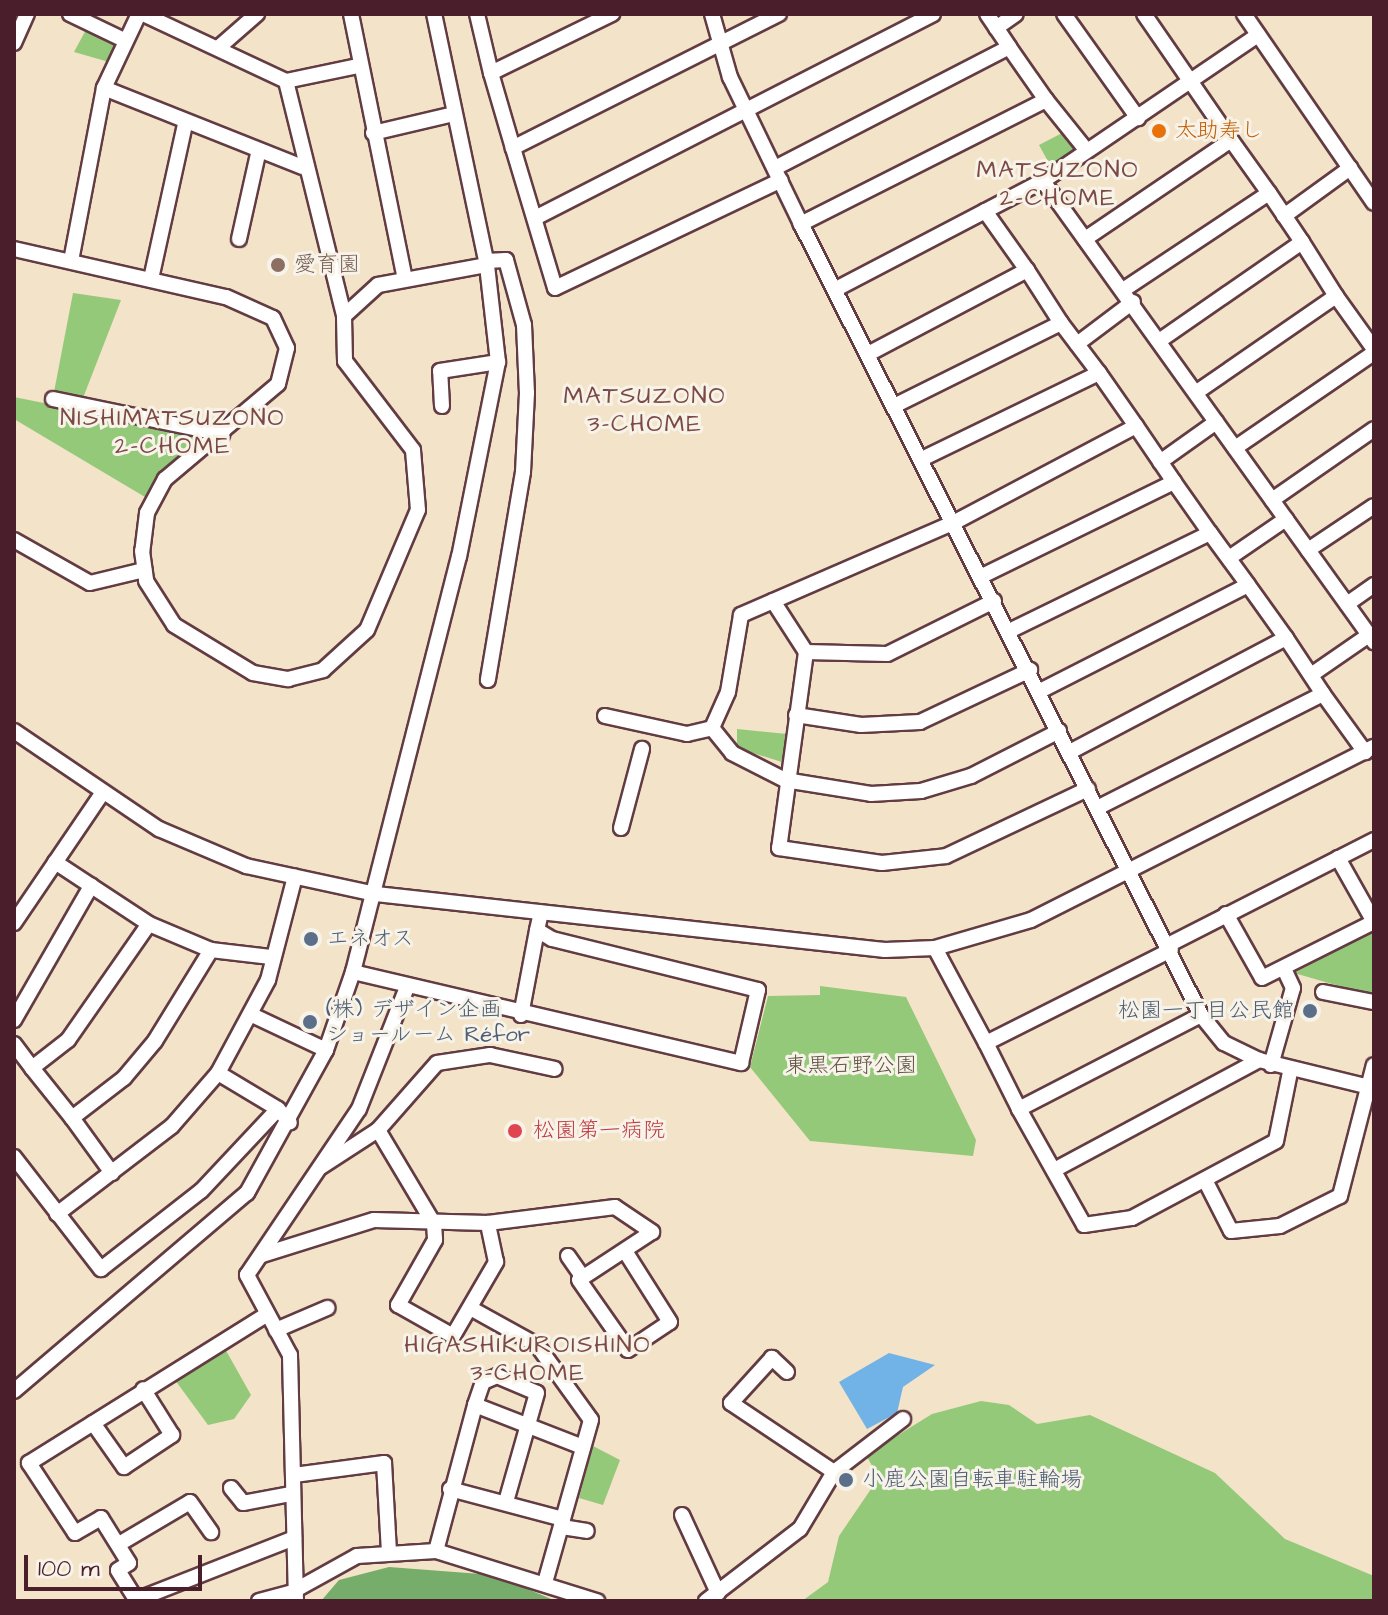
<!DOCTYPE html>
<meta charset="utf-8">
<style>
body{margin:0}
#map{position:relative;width:1388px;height:1615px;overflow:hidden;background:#f3e3c8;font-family:"Architects Daughter","Klee One",sans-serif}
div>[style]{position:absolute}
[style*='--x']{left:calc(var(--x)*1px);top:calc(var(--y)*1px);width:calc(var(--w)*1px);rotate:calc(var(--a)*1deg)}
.green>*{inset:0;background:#94c97a}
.forest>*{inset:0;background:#77ad6a}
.water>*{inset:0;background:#71b3e6}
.roads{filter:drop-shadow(2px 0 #633c43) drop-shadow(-2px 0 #633c43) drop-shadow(0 2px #633c43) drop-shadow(0 -2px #633c43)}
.minor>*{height:14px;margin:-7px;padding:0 7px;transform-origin:7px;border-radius:7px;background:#fff}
.dots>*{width:22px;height:22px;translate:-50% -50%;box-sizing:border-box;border:4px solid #f7f3e8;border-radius:50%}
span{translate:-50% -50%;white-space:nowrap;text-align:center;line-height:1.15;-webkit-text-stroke:6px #f7f3e8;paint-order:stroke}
.food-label{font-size:22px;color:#c56008}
.left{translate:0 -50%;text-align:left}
.education-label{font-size:22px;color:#785e54}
.service-label{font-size:22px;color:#4e5e75}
.right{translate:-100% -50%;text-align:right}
.park-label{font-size:22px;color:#605243}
.health-label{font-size:22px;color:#be3a42}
.neighbourhood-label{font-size:24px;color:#7d4945;letter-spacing:2px}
.frame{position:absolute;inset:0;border:16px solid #4a1f2b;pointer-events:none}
.scale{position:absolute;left:24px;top:1555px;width:178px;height:36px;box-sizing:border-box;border:4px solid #4a1f2b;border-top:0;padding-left:10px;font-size:24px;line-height:28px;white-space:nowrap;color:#4a1f2b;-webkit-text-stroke:6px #f7f3e8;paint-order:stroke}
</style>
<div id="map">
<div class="green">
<div style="clip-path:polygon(88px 26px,119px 41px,109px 62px,74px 52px)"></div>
<div style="clip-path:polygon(1066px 131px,1077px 147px,1050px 165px,1039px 145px)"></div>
<div style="clip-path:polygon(73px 293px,121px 300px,83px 398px,54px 392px)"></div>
<div style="clip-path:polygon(14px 397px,128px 420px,203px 438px,166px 466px,145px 497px,14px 419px)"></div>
<div style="clip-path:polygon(737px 729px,787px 734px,782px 762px,737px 748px)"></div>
<div style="clip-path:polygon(1374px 931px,1374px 996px,1294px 973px)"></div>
<div style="clip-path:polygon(820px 986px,906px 997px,976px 1140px,973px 1156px,810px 1141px,750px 1067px,768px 996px,820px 995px)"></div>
<div style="clip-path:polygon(224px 1347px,251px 1395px,234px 1419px,208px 1425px,175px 1380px)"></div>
<div style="clip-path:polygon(981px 1401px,1009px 1405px,1037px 1424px,1090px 1415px,1215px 1473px,1285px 1539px,1374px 1576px,1374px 1601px,802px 1601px,828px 1582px,839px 1536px,871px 1489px,875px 1471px,866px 1455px,932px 1414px)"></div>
<div style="clip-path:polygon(593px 1446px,620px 1460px,603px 1505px,579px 1498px)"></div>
</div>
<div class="forest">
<div style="clip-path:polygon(389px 1567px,494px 1575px,556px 1601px,321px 1601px,339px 1580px)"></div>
</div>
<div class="water">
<div style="clip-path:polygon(889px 1353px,935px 1365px,903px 1387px,897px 1413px,867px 1429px,839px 1382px)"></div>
</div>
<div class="roads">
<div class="minor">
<div style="--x:70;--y:14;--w:60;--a:25.7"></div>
<div style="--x:143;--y:14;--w:158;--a:25.1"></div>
<div style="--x:286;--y:81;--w:74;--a:-11.8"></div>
<div style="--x:351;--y:14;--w:270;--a:78.5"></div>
<div style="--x:477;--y:14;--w:61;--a:76.7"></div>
<div style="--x:491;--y:73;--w:135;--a:-26"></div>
<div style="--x:712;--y:14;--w:66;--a:74.1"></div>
<div style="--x:730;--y:77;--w:163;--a:64.2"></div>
<div style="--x:801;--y:224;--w:886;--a:63.17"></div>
<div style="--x:1201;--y:1015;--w:36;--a:51"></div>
<div style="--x:1224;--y:1043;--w:39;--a:26"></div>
<div style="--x:1259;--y:1060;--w:118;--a:13.7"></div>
<div style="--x:779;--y:14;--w:298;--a:153.3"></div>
<div style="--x:513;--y:148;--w:146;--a:73.3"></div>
<div style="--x:555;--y:288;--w:250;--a:-25.5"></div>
<div style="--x:987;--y:14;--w:40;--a:56"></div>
<div style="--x:1064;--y:14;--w:128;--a:54.6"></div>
<div style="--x:1144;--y:14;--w:153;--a:55.4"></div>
<div style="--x:1244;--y:14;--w:229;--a:55.5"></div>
<div style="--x:996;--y:28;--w:24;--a:-35"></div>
<div style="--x:14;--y:43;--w:32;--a:-66"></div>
<div style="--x:218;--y:48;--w:52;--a:-41.1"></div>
<div style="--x:491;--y:73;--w:78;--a:73.7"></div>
<div style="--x:286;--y:81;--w:242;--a:76.1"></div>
<div style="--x:104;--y:88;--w:214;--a:21.7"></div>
<div style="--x:1046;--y:100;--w:65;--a:51.2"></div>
<div style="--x:373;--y:133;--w:83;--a:-13.2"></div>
<div style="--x:775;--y:168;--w:263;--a:-27.3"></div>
<div style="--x:1009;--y:47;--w:65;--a:55.1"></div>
<div style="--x:1046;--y:100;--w:275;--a:153.2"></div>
<div style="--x:1043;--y:181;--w:568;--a:54.32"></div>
<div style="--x:1269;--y:193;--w:59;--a:56"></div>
<div style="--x:985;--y:211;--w:72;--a:54.6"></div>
<div style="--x:1284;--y:216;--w:82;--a:-36"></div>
<div style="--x:535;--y:218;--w:447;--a:-27.1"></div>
<div style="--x:239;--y:239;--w:87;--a:-77.4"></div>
<div style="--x:1085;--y:239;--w:176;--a:-34.1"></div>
<div style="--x:1231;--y:140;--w:65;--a:54.4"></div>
<div style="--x:1269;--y:193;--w:175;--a:146.4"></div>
<div style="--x:14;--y:249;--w:217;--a:12.8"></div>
<div style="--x:226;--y:297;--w:51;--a:24.1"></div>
<div style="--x:273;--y:318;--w:33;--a:65"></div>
<div style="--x:287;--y:348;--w:37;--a:104"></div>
<div style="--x:278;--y:384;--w:148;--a:139.9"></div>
<div style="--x:165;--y:479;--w:38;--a:118"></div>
<div style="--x:147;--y:513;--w:38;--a:97"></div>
<div style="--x:142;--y:551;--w:30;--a:82"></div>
<div style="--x:146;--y:581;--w:52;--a:57.5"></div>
<div style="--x:174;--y:625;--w:92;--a:31.3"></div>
<div style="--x:253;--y:673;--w:36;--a:10"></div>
<div style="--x:288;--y:679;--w:36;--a:-14"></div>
<div style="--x:323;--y:670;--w:59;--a:-42.3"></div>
<div style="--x:367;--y:630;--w:130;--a:-67"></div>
<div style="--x:418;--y:510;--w:60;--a:-94.8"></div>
<div style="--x:413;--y:450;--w:112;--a:-127.4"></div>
<div style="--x:345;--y:361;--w:45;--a:-91.3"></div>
<div style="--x:344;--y:316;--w:46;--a:-42.4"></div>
<div style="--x:378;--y:285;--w:111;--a:-10.4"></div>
<div style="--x:71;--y:261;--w:176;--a:-79.2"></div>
<div style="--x:104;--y:88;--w:82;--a:-64.7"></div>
<div style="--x:486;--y:261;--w:20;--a:-3"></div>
<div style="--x:506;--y:260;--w:67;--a:74.5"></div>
<div style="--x:524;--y:325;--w:68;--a:87.5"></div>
<div style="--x:527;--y:393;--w:79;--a:92.9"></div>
<div style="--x:523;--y:472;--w:211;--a:99.6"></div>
<div style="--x:151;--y:279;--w:159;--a:-77.6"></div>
<div style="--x:838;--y:288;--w:231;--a:-27.6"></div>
<div style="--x:1043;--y:181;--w:260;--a:-34.2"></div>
<div style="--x:1336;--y:296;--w:65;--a:54.4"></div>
<div style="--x:1061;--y:323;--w:63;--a:52.8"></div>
<div style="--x:1159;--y:341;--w:174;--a:-34.7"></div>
<div style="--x:1302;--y:242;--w:64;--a:57.8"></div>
<div style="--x:1336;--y:296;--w:169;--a:145.4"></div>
<div style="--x:1077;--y:344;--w:70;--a:-36.9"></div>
<div style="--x:868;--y:354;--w:180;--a:-27.8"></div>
<div style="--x:1027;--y:270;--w:63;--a:57.3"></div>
<div style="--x:1061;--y:323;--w:186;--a:153.6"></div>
<div style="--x:53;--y:399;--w:173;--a:11.7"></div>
<div style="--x:442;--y:406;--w:35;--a:-93"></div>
<div style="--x:440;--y:371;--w:59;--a:-8.8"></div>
<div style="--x:1136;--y:426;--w:68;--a:55.8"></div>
<div style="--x:1235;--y:448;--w:168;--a:-34.4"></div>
<div style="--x:1160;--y:462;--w:69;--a:-35.5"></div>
<div style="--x:1272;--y:500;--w:124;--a:-34.8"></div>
<div style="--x:1210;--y:533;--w:64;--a:53.8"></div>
<div style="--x:14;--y:540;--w:87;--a:29.5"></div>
<div style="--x:90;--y:583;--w:56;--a:-13.5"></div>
<div style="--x:1308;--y:550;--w:79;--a:-33.7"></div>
<div style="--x:1229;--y:558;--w:69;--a:-34.4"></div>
<div style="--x:980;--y:577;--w:216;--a:-26.1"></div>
<div style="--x:1174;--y:482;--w:62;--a:54.8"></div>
<div style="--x:1210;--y:533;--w:224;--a:154"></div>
<div style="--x:773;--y:601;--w:61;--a:57.1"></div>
<div style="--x:994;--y:601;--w:119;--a:153.6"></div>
<div style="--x:887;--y:654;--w:81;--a:-178.6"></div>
<div style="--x:806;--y:652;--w:198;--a:97.8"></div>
<div style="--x:779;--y:848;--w:104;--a:8.3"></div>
<div style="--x:882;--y:863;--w:64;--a:-6.2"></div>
<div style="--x:946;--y:856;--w:157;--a:-25.3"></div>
<div style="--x:1347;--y:604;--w:33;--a:-35"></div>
<div style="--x:1286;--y:638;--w:67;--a:56.5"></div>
<div style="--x:1311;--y:675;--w:70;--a:-34.6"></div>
<div style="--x:1040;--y:691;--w:233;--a:-27"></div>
<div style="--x:1248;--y:585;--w:65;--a:54.4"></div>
<div style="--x:1286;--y:638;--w:244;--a:152.2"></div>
<div style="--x:796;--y:715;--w:66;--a:8.7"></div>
<div style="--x:861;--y:725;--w:59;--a:-2.9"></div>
<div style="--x:920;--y:722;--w:122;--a:-25.3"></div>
<div style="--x:605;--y:716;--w:84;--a:12.4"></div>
<div style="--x:687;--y:734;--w:26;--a:-13"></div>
<div style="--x:712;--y:728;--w:39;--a:-66"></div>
<div style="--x:728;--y:692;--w:78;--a:-80.4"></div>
<div style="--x:741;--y:615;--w:231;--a:-23.5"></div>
<div style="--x:953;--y:523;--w:207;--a:-27.9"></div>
<div style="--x:1136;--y:426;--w:65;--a:-124.9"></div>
<div style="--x:1099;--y:373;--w:197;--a:154.1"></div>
<div style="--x:712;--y:728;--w:32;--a:51"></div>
<div style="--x:732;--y:753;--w:59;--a:27"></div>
<div style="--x:785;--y:780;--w:87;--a:9.2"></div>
<div style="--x:871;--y:794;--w:50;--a:-3.4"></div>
<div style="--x:921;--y:791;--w:52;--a:-16.7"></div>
<div style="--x:971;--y:776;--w:99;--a:-27.1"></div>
<div style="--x:14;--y:731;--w:175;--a:34.1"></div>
<div style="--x:159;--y:829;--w:95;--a:23"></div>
<div style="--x:246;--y:866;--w:133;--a:12.2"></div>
<div style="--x:376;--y:894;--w:512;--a:6.28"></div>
<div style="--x:885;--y:950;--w:50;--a:-2.3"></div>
<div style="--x:935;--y:948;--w:100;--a:-16.3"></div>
<div style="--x:1031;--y:920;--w:384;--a:-26.8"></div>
<div style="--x:1097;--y:808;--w:253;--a:-26.8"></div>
<div style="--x:1323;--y:694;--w:72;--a:54.1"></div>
<div style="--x:621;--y:828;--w:82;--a:-75.1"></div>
<div style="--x:1338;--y:858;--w:73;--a:60.6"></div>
<div style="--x:55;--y:862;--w:113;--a:33.4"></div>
<div style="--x:149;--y:924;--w:67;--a:22.8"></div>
<div style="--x:211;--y:950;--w:60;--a:6.7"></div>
<div style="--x:1226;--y:914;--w:73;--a:60.6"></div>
<div style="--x:1262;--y:978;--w:125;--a:-26.6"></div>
<div style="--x:14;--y:923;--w:158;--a:-55.8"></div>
<div style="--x:1168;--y:945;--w:231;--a:-27"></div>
<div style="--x:935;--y:948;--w:108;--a:61.8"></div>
<div style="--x:986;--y:1043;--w:207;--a:-26.7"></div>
<div style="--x:353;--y:972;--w:399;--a:13.2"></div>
<div style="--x:741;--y:1063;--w:75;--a:-76.9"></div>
<div style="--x:758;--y:990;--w:212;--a:-166.1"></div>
<div style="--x:552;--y:939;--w:17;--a:-149"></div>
<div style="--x:537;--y:930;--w:18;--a:-77"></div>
<div style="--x:1323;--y:992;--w:52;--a:11.1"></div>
<div style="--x:252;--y:1015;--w:82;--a:25.3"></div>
<div style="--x:521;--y:1015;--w:86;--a:-79.3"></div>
<div style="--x:1201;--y:1015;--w:205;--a:152.7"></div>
<div style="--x:1019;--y:1109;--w:133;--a:60.7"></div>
<div style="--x:1084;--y:1225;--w:49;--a:-8.3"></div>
<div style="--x:1132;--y:1218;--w:163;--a:-28.1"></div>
<div style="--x:1276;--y:1141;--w:70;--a:-78.5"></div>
<div style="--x:14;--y:1020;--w:155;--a:-60.1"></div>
<div style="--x:986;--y:1043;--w:74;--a:63.4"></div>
<div style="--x:14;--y:1044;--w:30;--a:53"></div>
<div style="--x:32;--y:1068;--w:46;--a:-37.9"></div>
<div style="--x:68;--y:1040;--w:141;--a:-55.1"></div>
<div style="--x:1271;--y:1065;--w:80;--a:-74.1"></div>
<div style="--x:1293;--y:988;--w:21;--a:-115"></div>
<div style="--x:32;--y:1068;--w:64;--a:51.3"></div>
<div style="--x:218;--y:1073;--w:70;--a:31"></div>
<div style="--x:378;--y:1130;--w:109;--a:59.2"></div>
<div style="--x:434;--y:1224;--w:16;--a:86"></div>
<div style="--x:435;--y:1240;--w:75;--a:119.6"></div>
<div style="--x:398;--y:1305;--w:63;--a:29.4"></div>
<div style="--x:453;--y:1336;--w:86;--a:-59.8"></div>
<div style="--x:496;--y:1262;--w:40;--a:-102"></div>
<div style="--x:14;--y:1157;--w:142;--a:52.2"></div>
<div style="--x:101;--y:1269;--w:127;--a:-38"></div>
<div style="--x:201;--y:1191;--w:112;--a:-46.8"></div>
<div style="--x:278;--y:1109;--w:18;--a:49"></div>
<div style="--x:321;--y:1167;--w:68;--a:-33"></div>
<div style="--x:378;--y:1130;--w:89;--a:-48.6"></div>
<div style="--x:437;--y:1063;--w:54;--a:-8.6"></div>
<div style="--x:490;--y:1055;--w:66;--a:12.2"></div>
<div style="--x:1054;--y:1170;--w:233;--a:-28.2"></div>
<div style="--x:112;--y:1173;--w:68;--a:-126"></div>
<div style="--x:72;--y:1118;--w:66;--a:-37.6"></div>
<div style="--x:124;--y:1078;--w:48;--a:-50"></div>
<div style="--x:155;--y:1041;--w:107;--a:-58.4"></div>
<div style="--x:1205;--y:1180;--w:57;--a:63"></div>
<div style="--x:1231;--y:1231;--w:49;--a:-5.8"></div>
<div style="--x:1280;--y:1226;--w:67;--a:-26.6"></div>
<div style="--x:1340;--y:1196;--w:135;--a:-75.5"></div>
<div style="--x:57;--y:1214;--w:145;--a:-37.4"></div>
<div style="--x:172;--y:1126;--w:70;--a:-49"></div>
<div style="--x:218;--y:1073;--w:106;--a:-61.7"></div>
<div style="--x:268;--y:980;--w:107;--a:-75.4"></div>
<div style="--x:262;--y:1255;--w:117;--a:-17.4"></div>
<div style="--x:374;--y:1220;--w:114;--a:1.5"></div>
<div style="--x:488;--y:1223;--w:128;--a:-7.2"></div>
<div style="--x:615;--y:1207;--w:45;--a:34"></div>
<div style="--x:652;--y:1232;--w:87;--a:146.7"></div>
<div style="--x:579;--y:1280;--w:85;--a:55"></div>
<div style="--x:628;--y:1350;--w:50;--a:-33.7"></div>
<div style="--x:670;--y:1322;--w:84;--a:-122.4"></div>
<div style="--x:568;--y:1256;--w:24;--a:55"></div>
<div style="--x:472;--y:1309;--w:74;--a:29"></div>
<div style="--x:537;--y:1345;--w:92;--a:54.2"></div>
<div style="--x:591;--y:1420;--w:169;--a:105.8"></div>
<div style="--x:276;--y:1330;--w:56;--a:-23.3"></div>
<div style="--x:787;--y:1372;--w:21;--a:-137"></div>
<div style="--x:772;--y:1358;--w:61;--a:132.3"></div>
<div style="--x:731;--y:1403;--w:124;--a:33.8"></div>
<div style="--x:14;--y:1391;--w:306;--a:-40.4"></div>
<div style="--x:247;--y:1193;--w:163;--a:-61.1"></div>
<div style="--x:326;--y:1050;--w:83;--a:-70.9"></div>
<div style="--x:353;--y:972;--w:428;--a:-75.7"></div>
<div style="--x:459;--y:557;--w:199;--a:-78.7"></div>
<div style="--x:498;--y:362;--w:98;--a:-96.5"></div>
<div style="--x:487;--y:265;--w:257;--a:-101.9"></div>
<div style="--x:475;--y:1405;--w:116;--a:21.3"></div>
<div style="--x:93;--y:1423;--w:54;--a:54.8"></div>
<div style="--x:124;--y:1467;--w:58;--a:-33.7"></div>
<div style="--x:172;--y:1435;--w:54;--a:-122.2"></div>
<div style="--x:294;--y:1475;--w:91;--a:-7.6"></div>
<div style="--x:384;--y:1463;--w:89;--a:86.8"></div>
<div style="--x:231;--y:1488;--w:19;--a:51"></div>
<div style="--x:243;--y:1503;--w:49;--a:-10.6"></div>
<div style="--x:450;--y:1489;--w:117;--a:14.9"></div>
<div style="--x:682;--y:1515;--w:86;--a:65.2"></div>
<div style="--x:562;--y:1527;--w:25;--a:9"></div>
<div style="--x:119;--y:1544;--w:82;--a:-30.6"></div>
<div style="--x:190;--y:1502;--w:37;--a:55"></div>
<div style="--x:436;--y:1551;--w:151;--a:-75"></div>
<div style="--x:475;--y:1405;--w:24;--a:-71"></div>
<div style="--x:483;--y:1382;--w:15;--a:-23"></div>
<div style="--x:497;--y:1376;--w:43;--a:23"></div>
<div style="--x:537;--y:1393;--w:113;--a:105.9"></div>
<div style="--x:136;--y:1600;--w:170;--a:-21.4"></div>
<div style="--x:137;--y:1601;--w:36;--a:-122"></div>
<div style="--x:118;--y:1570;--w:13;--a:-32"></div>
<div style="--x:129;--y:1563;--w:53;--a:-121.9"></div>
<div style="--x:101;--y:1518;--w:30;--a:150"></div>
<div style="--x:75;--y:1533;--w:84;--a:-123.3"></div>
<div style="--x:29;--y:1463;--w:279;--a:-32"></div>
<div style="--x:259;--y:1601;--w:34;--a:-15"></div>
<div style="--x:292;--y:1592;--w:74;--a:-29"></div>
<div style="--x:357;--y:1556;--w:79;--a:-3.6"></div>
<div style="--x:436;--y:1551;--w:169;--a:17.3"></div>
<div style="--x:296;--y:1601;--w:246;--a:-91.4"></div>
<div style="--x:290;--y:1355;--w:91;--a:-118.3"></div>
<div style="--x:247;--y:1275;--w:200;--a:-56"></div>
<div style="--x:359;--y:1109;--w:131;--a:-68.5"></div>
<div style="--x:706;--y:1601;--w:118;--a:-37.5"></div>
<div style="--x:800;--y:1529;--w:66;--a:-59.2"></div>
<div style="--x:834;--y:1472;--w:87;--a:-37.5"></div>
</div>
</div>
<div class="dots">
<div style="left:1159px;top:131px;background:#e8710a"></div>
<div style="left:278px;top:265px;background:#8d6e63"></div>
<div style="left:311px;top:939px;background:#5c6f8a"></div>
<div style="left:1310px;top:1011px;background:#5c6f8a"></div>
<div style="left:310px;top:1022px;background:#5c6f8a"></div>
<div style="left:515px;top:1131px;background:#e0444e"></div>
<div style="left:846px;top:1480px;background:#5c6f8a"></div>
</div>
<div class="food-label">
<span class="left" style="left:1175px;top:131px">太助寿し</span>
</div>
<div class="education-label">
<span class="left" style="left:294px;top:265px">愛育園</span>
</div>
<div class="service-label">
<span class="left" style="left:327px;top:939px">エネオス</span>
<span class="left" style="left:326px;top:1022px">(株) デザイン企画<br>ショールーム Réfor</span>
<span class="right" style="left:1294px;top:1011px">松園一丁目公民館</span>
<span class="left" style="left:862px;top:1480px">小鹿公園自転車駐輪場</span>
</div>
<div class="park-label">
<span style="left:851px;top:1066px">東黒石野公園</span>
</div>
<div class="health-label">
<span class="left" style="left:533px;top:1131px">松園第一病院</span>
</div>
<div class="neighbourhood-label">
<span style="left:1058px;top:185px">MATSUZONO<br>2-CHOME</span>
<span style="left:645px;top:411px">MATSUZONO<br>3-CHOME</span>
<span style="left:173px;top:433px">NISHIMATSUZONO<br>2-CHOME</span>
<span style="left:528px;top:1360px">HIGASHIKUROISHINO<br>3-CHOME</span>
</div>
<div class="frame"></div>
<div class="scale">100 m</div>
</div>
